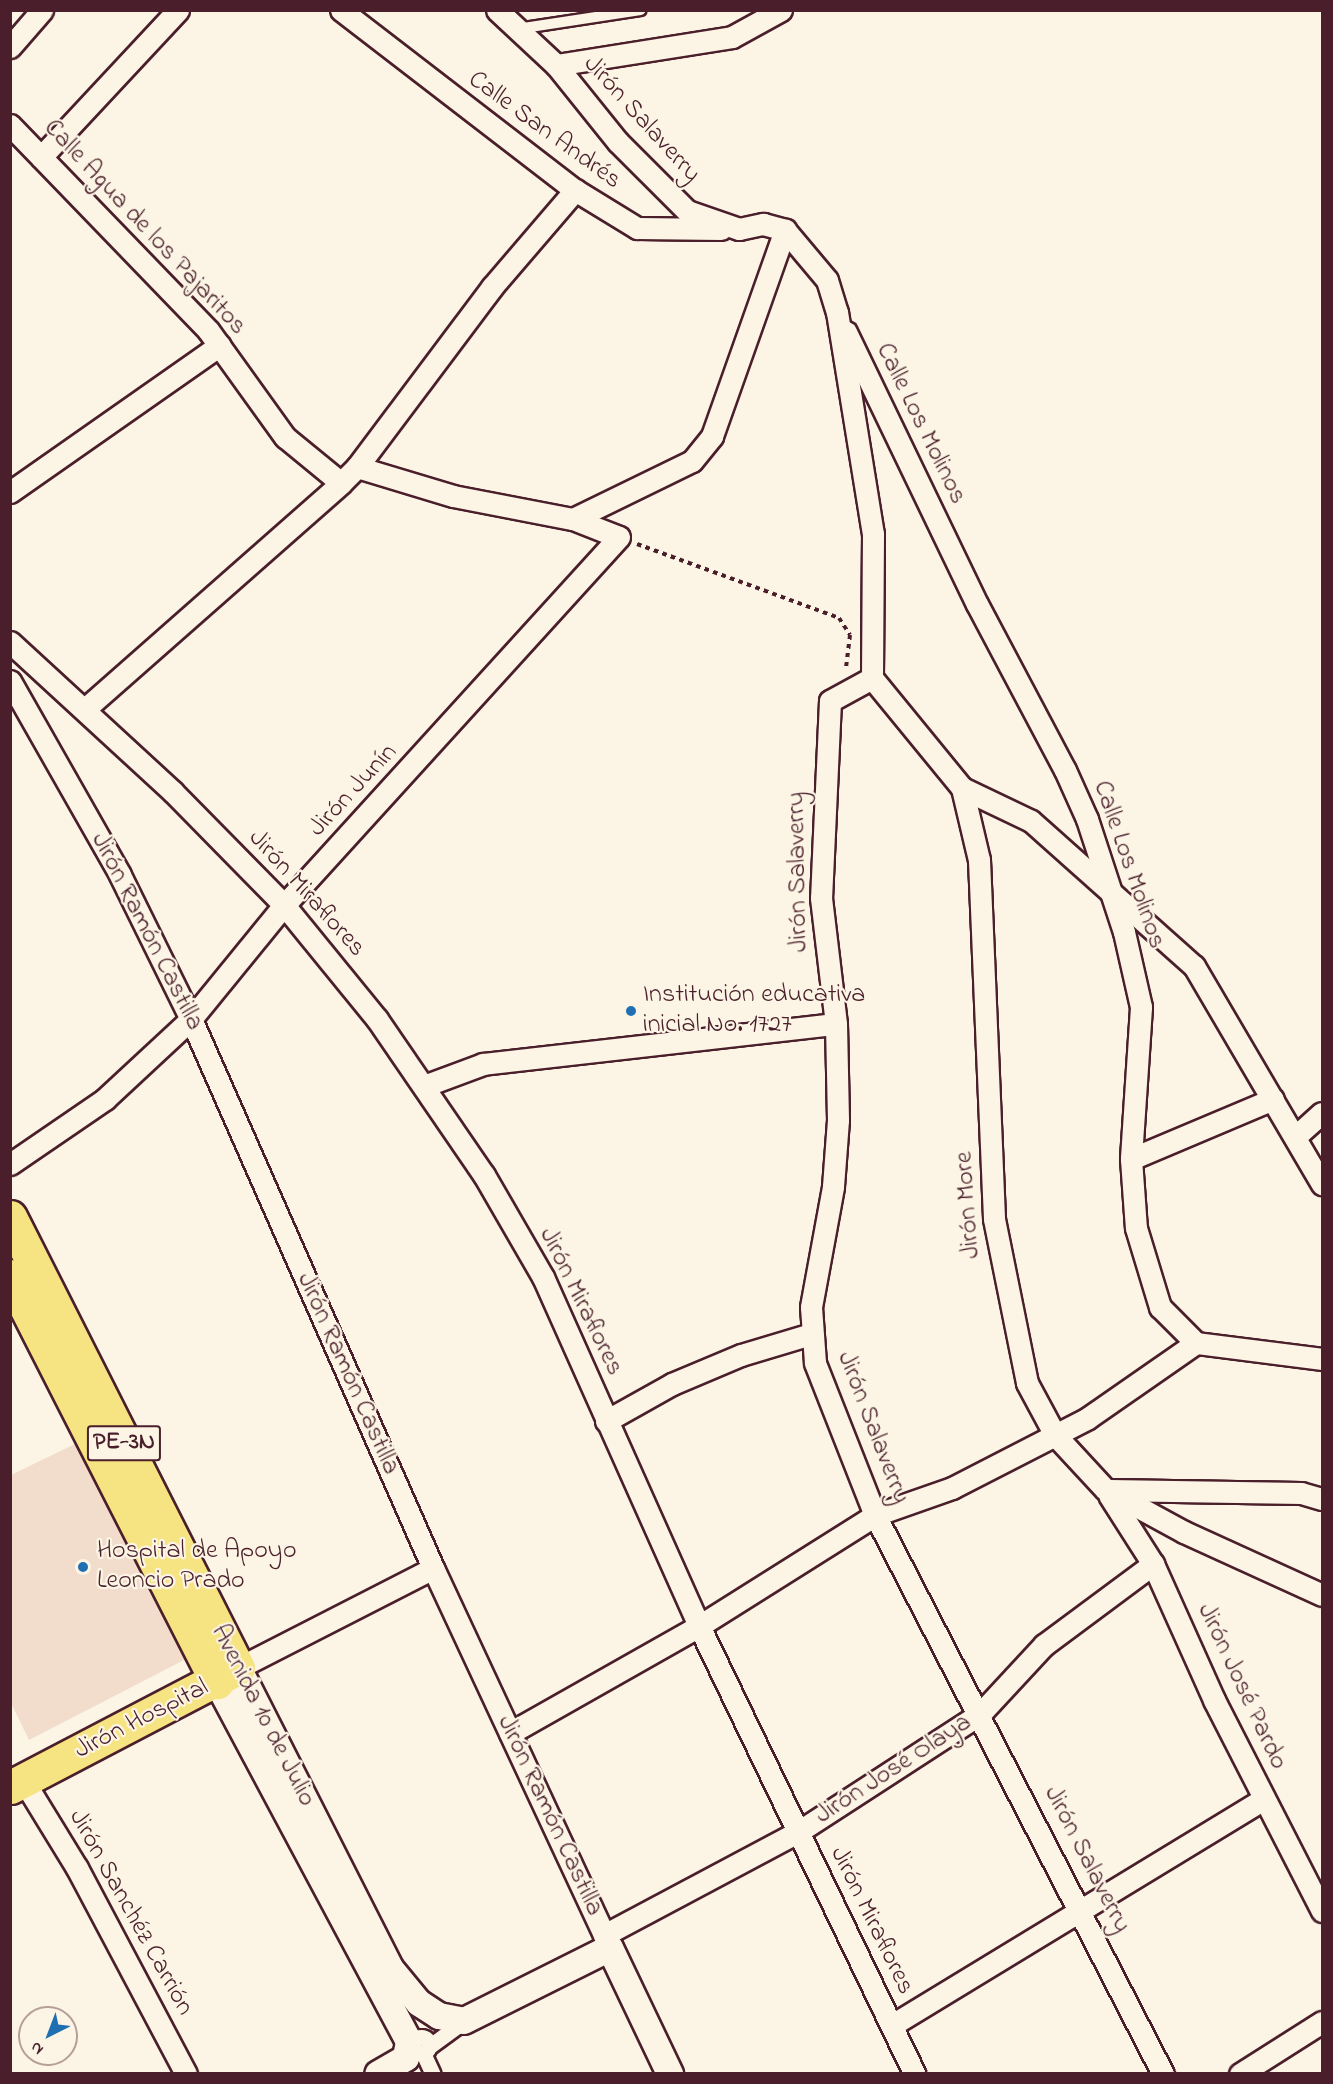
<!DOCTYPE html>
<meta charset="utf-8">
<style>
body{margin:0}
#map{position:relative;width:1333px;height:2084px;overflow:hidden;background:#fcf5e5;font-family:"Indie Flower",sans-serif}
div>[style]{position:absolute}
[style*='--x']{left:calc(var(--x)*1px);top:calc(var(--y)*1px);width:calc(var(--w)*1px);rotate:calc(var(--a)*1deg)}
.built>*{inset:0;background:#f2ddcc}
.path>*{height:4px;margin-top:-2px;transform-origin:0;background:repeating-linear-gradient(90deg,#4a1f2b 0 4.5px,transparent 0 9px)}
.roads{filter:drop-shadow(2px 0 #4a1f2b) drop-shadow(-2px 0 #4a1f2b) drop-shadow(0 2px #4a1f2b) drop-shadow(0 -2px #4a1f2b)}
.service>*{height:10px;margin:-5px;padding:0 5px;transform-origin:5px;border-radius:5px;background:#fcf5e5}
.pedestrian>*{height:15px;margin:-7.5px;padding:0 7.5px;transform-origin:7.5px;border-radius:7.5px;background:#fcf5e5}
.pedestrian>.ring{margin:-7.5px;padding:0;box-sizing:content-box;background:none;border:15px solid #fcf5e5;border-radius:50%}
.minor>*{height:21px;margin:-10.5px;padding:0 10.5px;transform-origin:10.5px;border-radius:10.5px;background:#fcf5e5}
.tertiary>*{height:26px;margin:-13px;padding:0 13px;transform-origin:13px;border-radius:13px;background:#fcf5e5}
.trunk>*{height:33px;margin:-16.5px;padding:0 16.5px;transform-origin:16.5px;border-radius:16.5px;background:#f6e381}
.dots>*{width:16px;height:16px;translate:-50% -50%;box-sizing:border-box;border:3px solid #fcf5e5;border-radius:50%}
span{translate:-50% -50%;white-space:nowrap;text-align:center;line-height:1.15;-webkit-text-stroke:4.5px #fcf5e5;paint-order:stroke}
.shield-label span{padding:2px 4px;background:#fcf5e5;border:2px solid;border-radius:4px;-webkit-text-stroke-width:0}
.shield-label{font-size:24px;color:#4a1f2b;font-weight:700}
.street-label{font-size:26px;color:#4a1f2b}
.poi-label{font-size:26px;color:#4a1f2b}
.left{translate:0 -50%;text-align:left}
.frame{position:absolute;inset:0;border:12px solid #4a1f2b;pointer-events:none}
.north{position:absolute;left:18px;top:2006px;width:60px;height:60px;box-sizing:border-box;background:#fcf5e5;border:2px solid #b59f9b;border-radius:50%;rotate:222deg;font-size:16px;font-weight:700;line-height:24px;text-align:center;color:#4a1f2b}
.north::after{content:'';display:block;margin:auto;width:21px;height:27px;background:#1f6fb2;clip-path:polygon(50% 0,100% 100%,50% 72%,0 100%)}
</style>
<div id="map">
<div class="built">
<div style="clip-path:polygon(83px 1440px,188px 1658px,29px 1740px,11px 1703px,11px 1475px)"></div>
</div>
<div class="path">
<div style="--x:637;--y:544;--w:215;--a:20.1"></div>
<div style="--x:839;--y:618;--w:20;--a:57"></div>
<div style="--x:850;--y:635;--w:35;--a:97"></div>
</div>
<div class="roads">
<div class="service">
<div style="--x:517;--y:29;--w:125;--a:-8.7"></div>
</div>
<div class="pedestrian">
<div class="ring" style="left:413px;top:2037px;width:1px;height:1px"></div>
<div style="--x:430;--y:2046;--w:42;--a:-36.3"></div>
<div style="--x:423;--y:2053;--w:23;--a:65"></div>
</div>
<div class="minor">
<div style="--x:341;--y:10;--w:295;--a:37.6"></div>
<div style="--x:575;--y:190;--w:73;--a:31.5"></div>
<div style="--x:637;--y:228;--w:84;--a:0.7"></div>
<div style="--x:497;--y:10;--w:81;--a:43"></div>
<div style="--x:556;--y:65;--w:99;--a:51.2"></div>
<div style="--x:618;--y:142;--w:98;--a:45"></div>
<div style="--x:687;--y:211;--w:55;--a:19.1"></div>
<div style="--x:739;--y:229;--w:25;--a:-12"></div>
<div style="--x:763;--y:224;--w:23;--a:15"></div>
<div style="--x:785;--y:230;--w:65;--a:50"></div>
<div style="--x:827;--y:280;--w:34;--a:73"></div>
<div style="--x:837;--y:312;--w:225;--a:80.8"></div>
<div style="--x:873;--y:534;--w:144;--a:90.4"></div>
<div style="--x:872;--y:678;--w:142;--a:50.7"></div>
<div style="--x:962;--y:788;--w:74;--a:76.7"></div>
<div style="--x:979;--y:860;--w:359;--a:87.6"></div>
<div style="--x:994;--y:1219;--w:167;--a:78.6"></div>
<div style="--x:1027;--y:1383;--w:59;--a:61.7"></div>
<div style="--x:1055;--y:1435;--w:74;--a:47.2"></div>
<div style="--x:1105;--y:1489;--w:90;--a:28.6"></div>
<div style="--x:1184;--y:1532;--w:152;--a:24.5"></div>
<div style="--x:10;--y:47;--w:49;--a:-49.1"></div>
<div style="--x:556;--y:65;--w:178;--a:-9"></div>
<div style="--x:732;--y:37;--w:56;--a:-28.9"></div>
<div style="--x:10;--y:125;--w:285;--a:46"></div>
<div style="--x:208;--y:330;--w:132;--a:54.3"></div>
<div style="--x:285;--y:437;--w:72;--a:39.4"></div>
<div style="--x:341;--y:483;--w:23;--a:-45"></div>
<div style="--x:357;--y:467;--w:100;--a:16.8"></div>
<div style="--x:453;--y:496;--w:122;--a:10.9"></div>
<div style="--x:573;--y:519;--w:49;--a:21.4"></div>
<div style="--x:619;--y:537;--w:498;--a:132.3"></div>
<div style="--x:284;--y:905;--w:147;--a:129.2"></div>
<div style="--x:191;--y:1019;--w:117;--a:137.1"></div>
<div style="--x:105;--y:1099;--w:115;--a:145.6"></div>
<div style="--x:41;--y:157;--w:201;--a:-47"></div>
<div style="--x:846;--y:332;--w:302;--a:64.3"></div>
<div style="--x:977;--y:604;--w:188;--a:62.1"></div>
<div style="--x:1065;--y:770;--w:54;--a:65.8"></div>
<div style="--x:1087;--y:819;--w:119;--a:71.9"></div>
<div style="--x:1124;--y:932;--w:77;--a:77.2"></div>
<div style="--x:1141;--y:1007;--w:152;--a:93.8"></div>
<div style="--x:1131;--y:1159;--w:69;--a:85.9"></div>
<div style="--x:1136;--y:1228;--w:83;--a:73.1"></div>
<div style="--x:1160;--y:1307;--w:51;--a:45"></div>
<div style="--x:1196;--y:1343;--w:127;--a:7.2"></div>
<div style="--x:357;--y:467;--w:225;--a:-53.1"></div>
<div style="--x:492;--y:287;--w:128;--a:-49.4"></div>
<div style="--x:10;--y:492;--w:256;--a:-35"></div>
<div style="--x:573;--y:519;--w:132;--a:-26"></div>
<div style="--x:692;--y:461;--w:32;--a:-51"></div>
<div style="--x:712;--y:436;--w:219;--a:-70.5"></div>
<div style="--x:10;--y:642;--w:222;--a:42.6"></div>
<div style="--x:173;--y:792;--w:158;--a:45.5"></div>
<div style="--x:284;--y:905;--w:147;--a:50.8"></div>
<div style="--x:377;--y:1019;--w:189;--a:55.6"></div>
<div style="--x:484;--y:1175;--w:118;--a:60"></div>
<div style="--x:543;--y:1277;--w:382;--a:65.9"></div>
<div style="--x:699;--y:1626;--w:497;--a:64.3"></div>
<div style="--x:872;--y:678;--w:48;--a:151.3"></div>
<div style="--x:830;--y:701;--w:197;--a:92.6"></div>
<div style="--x:821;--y:898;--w:127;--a:83.2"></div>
<div style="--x:836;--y:1024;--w:96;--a:88.8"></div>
<div style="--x:838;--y:1120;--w:67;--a:94.3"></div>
<div style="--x:833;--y:1187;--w:122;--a:100.4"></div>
<div style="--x:811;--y:1307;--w:56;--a:85.9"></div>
<div style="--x:815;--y:1363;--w:163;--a:68.5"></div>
<div style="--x:875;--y:1515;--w:629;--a:62.74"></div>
<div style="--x:10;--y:681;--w:223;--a:60.4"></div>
<div style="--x:120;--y:875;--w:161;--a:63.8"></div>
<div style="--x:191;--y:1019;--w:600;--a:66.21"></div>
<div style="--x:433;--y:1568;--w:419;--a:65"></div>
<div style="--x:85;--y:709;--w:341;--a:-41.4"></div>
<div style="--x:962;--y:788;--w:76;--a:25.6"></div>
<div style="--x:1031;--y:821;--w:218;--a:41.7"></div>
<div style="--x:1194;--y:966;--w:253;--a:59.6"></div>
<div style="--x:424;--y:1086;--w:63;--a:-20.4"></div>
<div style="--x:483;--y:1064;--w:355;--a:-6.5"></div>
<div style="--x:1295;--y:1137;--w:36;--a:-42"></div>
<div style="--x:1131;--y:1159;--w:154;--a:-22.9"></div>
<div style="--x:606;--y:1421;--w:76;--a:-29.3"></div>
<div style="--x:672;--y:1384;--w:75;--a:-22.8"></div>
<div style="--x:741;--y:1355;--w:73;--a:-16.7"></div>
<div style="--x:1109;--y:1490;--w:192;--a:0.9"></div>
<div style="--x:1301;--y:1493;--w:22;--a:16"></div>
<div style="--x:1109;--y:1495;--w:82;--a:57.5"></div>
<div style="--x:1153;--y:1564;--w:149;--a:65.8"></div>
<div style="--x:1214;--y:1700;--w:237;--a:62.9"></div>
<div style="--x:238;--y:1668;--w:219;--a:-27.1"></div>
<div style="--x:510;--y:1733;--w:217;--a:-29.5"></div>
<div style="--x:699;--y:1626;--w:208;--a:-32.2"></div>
<div style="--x:875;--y:1515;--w:82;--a:-19.3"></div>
<div style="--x:952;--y:1488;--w:153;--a:-27.2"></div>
<div style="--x:1088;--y:1418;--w:131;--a:-34.8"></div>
<div style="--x:23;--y:1780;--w:103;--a:58.5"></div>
<div style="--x:77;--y:1868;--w:233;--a:62.1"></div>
<div style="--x:604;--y:1935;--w:220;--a:-28"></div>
<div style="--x:798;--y:1832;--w:217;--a:-33"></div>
<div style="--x:980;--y:1714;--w:94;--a:-47.2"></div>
<div style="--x:1044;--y:1645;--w:136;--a:-36.6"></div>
<div style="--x:892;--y:2025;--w:435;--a:-31.3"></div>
<div style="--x:1240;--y:2074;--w:97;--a:-32.4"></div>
</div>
<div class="tertiary">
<div style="--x:238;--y:1668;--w:336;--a:63.1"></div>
<div style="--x:390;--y:1968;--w:45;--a:50.4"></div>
<div style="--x:419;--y:2003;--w:24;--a:33"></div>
<div style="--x:439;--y:2016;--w:25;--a:11"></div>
<div style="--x:464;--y:2021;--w:163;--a:-26.6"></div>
<div style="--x:610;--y:1948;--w:140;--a:64.5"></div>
<div style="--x:217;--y:1682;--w:408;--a:61.9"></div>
<div style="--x:409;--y:2042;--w:16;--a:101"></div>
<div style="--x:406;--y:2058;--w:32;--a:150"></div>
</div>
<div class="trunk">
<div style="--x:10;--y:1217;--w:505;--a:63.18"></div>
<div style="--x:238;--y:1668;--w:257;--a:152.4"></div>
<div style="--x:10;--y:1276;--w:456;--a:63"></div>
</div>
</div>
<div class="dots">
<div style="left:631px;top:1011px;background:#1f6fb2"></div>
<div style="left:83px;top:1567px;background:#1f6fb2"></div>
</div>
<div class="shield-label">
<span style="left:124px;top:1443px">PE-3N</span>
</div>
<div class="street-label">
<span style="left:641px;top:120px;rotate:48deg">Jirón Salaverry</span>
<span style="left:544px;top:131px;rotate:36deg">Calle San Andrés</span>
<span style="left:144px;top:228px;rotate:47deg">Calle Agua de los Pajaritos</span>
<span style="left:920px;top:424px;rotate:64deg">Calle Los Molinos</span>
<span style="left:354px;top:791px;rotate:-47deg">Jirón Junín</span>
<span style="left:1128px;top:865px;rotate:71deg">Calle Los Molinos</span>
<span style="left:799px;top:872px;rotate:-91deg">Jirón Salaverry</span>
<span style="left:306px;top:894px;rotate:48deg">Jirón Miraflores</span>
<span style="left:146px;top:932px;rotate:63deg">Jirón Ramón Castilla</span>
<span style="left:969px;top:1205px;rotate:-94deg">Jirón More</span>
<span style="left:580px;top:1302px;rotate:64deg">Jirón Miraflores</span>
<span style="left:347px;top:1374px;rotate:66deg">Jirón Ramón Castilla</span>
<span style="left:872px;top:1428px;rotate:69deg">Jirón Salaverry</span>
<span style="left:1241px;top:1687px;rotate:65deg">Jirón José Pardo</span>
<span style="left:262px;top:1716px;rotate:63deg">Avenida 10 de Julio</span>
<span style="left:142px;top:1720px;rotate:-27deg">Jirón Hospital</span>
<span style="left:894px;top:1770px;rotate:-33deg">Jirón José Olaya</span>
<span style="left:549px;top:1816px;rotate:65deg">Jirón Ramón Castilla</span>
<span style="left:1086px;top:1860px;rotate:63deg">Jirón Salaverry</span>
<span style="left:130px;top:1913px;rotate:61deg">Jirón Sanchéz Carrión</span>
<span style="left:871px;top:1921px;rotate:64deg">Jirón Miraflores</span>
</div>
<div class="poi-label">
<span class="left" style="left:643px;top:1011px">Institución educativa<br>inicial No. 1727</span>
<span class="left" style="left:97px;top:1567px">Hospital de Apoyo<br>Leoncio Prado</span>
</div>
<div class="frame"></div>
<div class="north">N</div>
</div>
